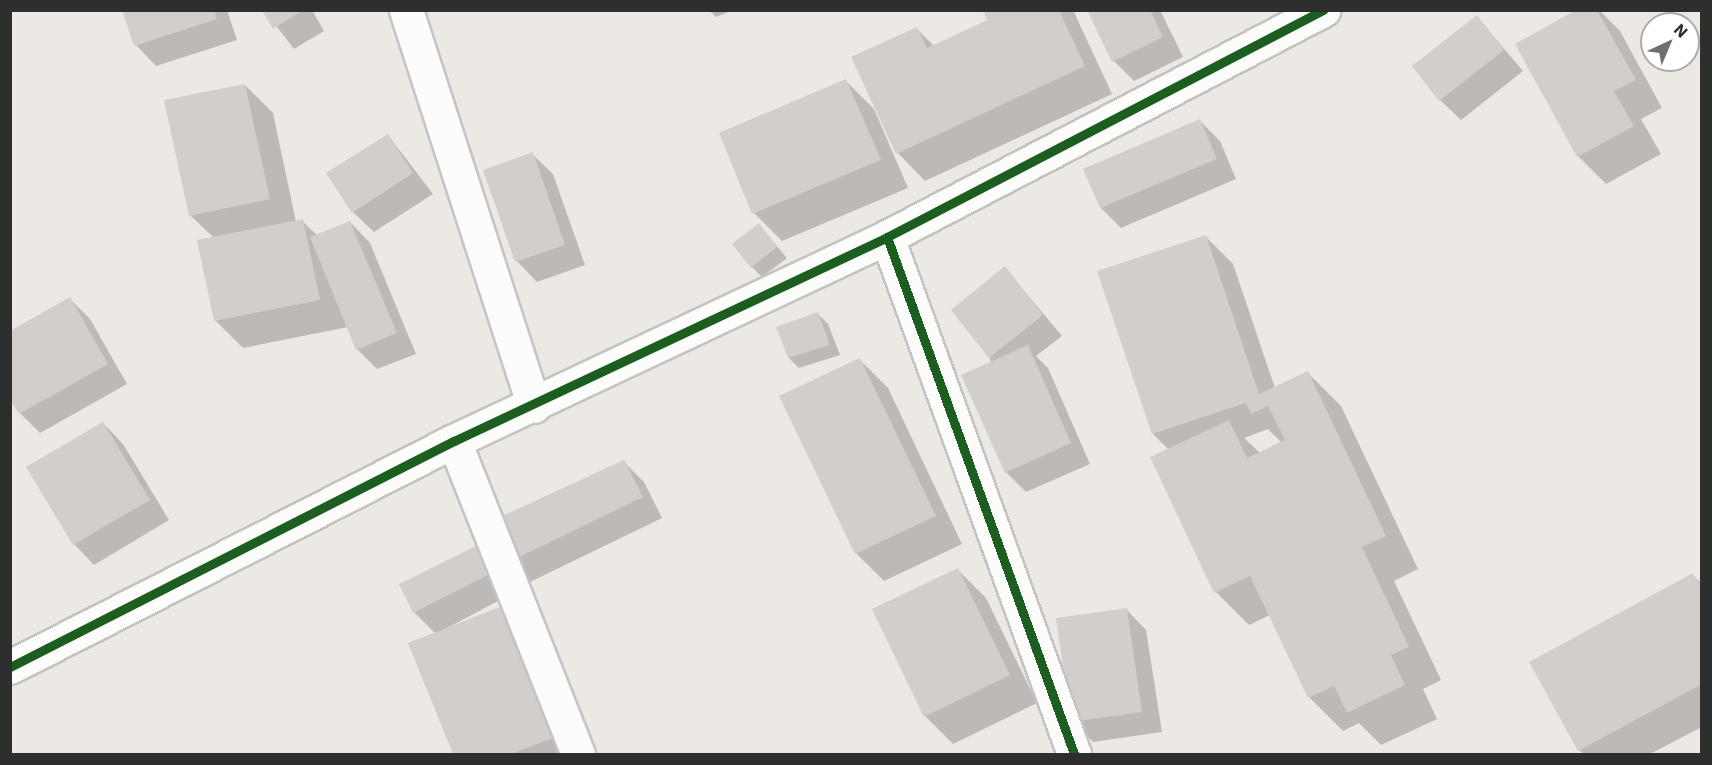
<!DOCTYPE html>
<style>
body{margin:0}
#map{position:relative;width:1712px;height:765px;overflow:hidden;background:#ece8e4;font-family:"IBM Plex Sans",sans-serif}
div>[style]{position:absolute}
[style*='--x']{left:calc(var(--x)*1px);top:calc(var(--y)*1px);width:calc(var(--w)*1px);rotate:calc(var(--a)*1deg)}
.shadow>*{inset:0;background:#0003}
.building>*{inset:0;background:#d1cecb}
.roads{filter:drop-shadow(2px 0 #c5c4c5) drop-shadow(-2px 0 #c5c4c5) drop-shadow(0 2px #c5c4c5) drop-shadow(0 -2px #c5c4c5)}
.minor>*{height:33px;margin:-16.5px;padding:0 16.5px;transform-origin:16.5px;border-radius:16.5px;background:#fcfcfb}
.cycleway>*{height:9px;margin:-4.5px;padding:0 4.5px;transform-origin:4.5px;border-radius:4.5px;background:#1b5e20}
span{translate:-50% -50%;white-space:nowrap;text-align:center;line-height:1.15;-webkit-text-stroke:5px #fff;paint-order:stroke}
.frame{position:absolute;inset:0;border:12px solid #2e2e2e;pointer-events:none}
.north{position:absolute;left:1640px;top:12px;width:60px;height:60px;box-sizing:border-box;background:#fff;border:2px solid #ababab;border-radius:50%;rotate:44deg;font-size:16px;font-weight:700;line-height:24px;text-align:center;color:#2e2e2e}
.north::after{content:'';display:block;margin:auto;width:21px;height:27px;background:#706f6e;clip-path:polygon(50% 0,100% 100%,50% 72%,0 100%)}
</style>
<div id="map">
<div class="shadow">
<div style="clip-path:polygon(124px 10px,227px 10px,237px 40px,156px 66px,136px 45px)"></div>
<div style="clip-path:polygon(264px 10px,312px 10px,324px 31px,294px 49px)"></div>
<div style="clip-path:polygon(709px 10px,733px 10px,716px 17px)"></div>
<div style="clip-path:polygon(985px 10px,1073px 10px,1112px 94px,925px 181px,898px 153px,917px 29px,935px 47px,989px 21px)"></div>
<div style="clip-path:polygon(1089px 10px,1160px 10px,1183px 57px,1134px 81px,1114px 61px)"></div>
<div style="clip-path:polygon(1579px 10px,1599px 10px,1620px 31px,1662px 108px,1641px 119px,1661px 154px,1606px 184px,1578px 156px)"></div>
<div style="clip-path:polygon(1477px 17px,1523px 71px,1461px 120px,1440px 100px)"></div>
<div style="clip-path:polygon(846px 81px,874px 109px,908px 188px,782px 241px,754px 213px)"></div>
<div style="clip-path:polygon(245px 85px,273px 113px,296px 222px,302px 221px,317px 235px,350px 222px,370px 243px,416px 354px,377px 369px,357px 349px,348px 327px,243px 348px,215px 320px,214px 238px,190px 215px)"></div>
<div style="clip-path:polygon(1200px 121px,1220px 141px,1236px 179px,1121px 228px,1101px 208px)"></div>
<div style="clip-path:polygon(388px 135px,433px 194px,374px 232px,353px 212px)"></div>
<div style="clip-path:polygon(532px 154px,553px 174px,585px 265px,537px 282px,517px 261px)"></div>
<div style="clip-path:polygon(759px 225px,787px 258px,762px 277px,752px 267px)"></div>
<div style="clip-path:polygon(evenodd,1205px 236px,1233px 264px,1275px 388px,1308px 373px,1341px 406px,1418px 569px,1394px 581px,1441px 680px,1423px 689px,1437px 719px,1381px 745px,1359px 723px,1343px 731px,1310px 698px,1270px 615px,1249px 625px,1216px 592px,1169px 450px,1153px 434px,1205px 236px,1268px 429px,1282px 443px,1260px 453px,1244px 438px,1268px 429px)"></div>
<div style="clip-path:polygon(1005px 268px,1062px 336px,1036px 356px,1048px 368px,1090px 464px,1026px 492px,1006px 472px,990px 357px)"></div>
<div style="clip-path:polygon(70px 299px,90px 319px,127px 384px,40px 433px,20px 413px)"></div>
<div style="clip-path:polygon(818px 314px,828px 324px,840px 355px,799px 368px,789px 358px)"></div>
<div style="clip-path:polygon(860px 360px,888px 388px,962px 544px,884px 581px,856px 553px)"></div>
<div style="clip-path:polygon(103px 423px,123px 444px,169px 520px,94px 565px,74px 544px)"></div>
<div style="clip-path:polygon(624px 462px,644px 482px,662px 518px,530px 582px,510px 562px)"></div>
<div style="clip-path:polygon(477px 546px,511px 594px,438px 633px,499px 609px,527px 637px,575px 754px,455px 754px,410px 644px,436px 634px,414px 612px)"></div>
<div style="clip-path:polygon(958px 570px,986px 598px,1037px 703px,953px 744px,925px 716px)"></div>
<div style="clip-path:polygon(1692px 575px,1702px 584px,1702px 727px,1650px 754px,1584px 754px,1579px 750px)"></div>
<div style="clip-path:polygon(1126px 609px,1146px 630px,1162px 732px,1093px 742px,1073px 721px)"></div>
</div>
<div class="building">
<div style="clip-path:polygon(122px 10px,214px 10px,217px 19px,134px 46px)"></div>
<div style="clip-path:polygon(262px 10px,303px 10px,273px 29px)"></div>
<div style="clip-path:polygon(983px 10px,1059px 10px,1085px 66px,896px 154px,851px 57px,917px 27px,927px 48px,987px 20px)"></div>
<div style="clip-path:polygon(1087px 10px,1150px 10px,1163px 37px,1112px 62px)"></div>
<div style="clip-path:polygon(1576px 10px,1597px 10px,1636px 80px,1614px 91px,1634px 126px,1577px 157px,1515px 44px)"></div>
<div style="clip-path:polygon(1477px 15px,1504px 50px,1439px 101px,1412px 66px)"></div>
<div style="clip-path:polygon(846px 79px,881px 160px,752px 214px,719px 133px)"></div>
<div style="clip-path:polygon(245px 84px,270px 199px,189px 216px,164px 100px)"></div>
<div style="clip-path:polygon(1200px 119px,1217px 159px,1100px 208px,1083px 169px)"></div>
<div style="clip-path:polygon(388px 134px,413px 173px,352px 213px,326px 173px)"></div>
<div style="clip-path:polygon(533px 152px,565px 245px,515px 262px,483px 170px)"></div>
<div style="clip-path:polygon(303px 219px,320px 300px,214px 321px,197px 240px)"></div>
<div style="clip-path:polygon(350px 221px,397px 333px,356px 350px,310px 237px)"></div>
<div style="clip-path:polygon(759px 223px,777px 247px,751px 268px,732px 244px)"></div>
<div style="clip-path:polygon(1206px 235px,1259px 394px,1308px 371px,1386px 536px,1362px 547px,1409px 647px,1391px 655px,1405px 685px,1347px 713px,1334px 686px,1308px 698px,1250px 576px,1214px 593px,1150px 457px,1229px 420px,1247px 458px,1285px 440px,1268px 406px,1251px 414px,1246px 403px,1152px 434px,1097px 271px)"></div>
<div style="clip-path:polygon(1005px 266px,1043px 315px,989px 358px,951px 310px)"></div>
<div style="clip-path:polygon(70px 297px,108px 364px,19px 414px,10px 400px,10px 331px)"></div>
<div style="clip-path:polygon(818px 312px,830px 345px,788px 358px,776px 327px)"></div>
<div style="clip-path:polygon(1028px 345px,1071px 443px,1005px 473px,961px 375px)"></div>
<div style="clip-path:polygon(860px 358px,936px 516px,855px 554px,779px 396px)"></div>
<div style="clip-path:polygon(103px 422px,150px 500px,73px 545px,26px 467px)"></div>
<div style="clip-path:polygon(624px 460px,643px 497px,509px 562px,489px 522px)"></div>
<div style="clip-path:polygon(478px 545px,492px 573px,413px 613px,399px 584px)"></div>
<div style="clip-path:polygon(958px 568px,1010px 675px,924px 717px,872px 609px)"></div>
<div style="clip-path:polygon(1693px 573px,1702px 589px,1702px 684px,1578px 751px,1529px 662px)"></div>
<div style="clip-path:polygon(500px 607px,553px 738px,511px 754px,453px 754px,408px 643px)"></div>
<div style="clip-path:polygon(1127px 608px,1142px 712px,1071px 722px,1056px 618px)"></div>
</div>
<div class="roads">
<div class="minor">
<div style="--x:406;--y:10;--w:416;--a:72.1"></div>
<div style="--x:887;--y:237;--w:550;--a:70.11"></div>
<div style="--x:454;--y:441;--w:337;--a:68.4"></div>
<div style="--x:10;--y:667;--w:498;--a:-27"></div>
<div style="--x:454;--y:441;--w:479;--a:-25.2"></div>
<div style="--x:887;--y:237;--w:492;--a:-27.5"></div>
</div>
</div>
<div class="cycleway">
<div style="--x:887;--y:237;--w:550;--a:70.11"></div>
<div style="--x:10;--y:667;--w:498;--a:-27"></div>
<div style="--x:454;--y:441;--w:479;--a:-25.2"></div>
<div style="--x:887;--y:237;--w:492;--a:-27.5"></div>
</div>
<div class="frame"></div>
<div class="north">N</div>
</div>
